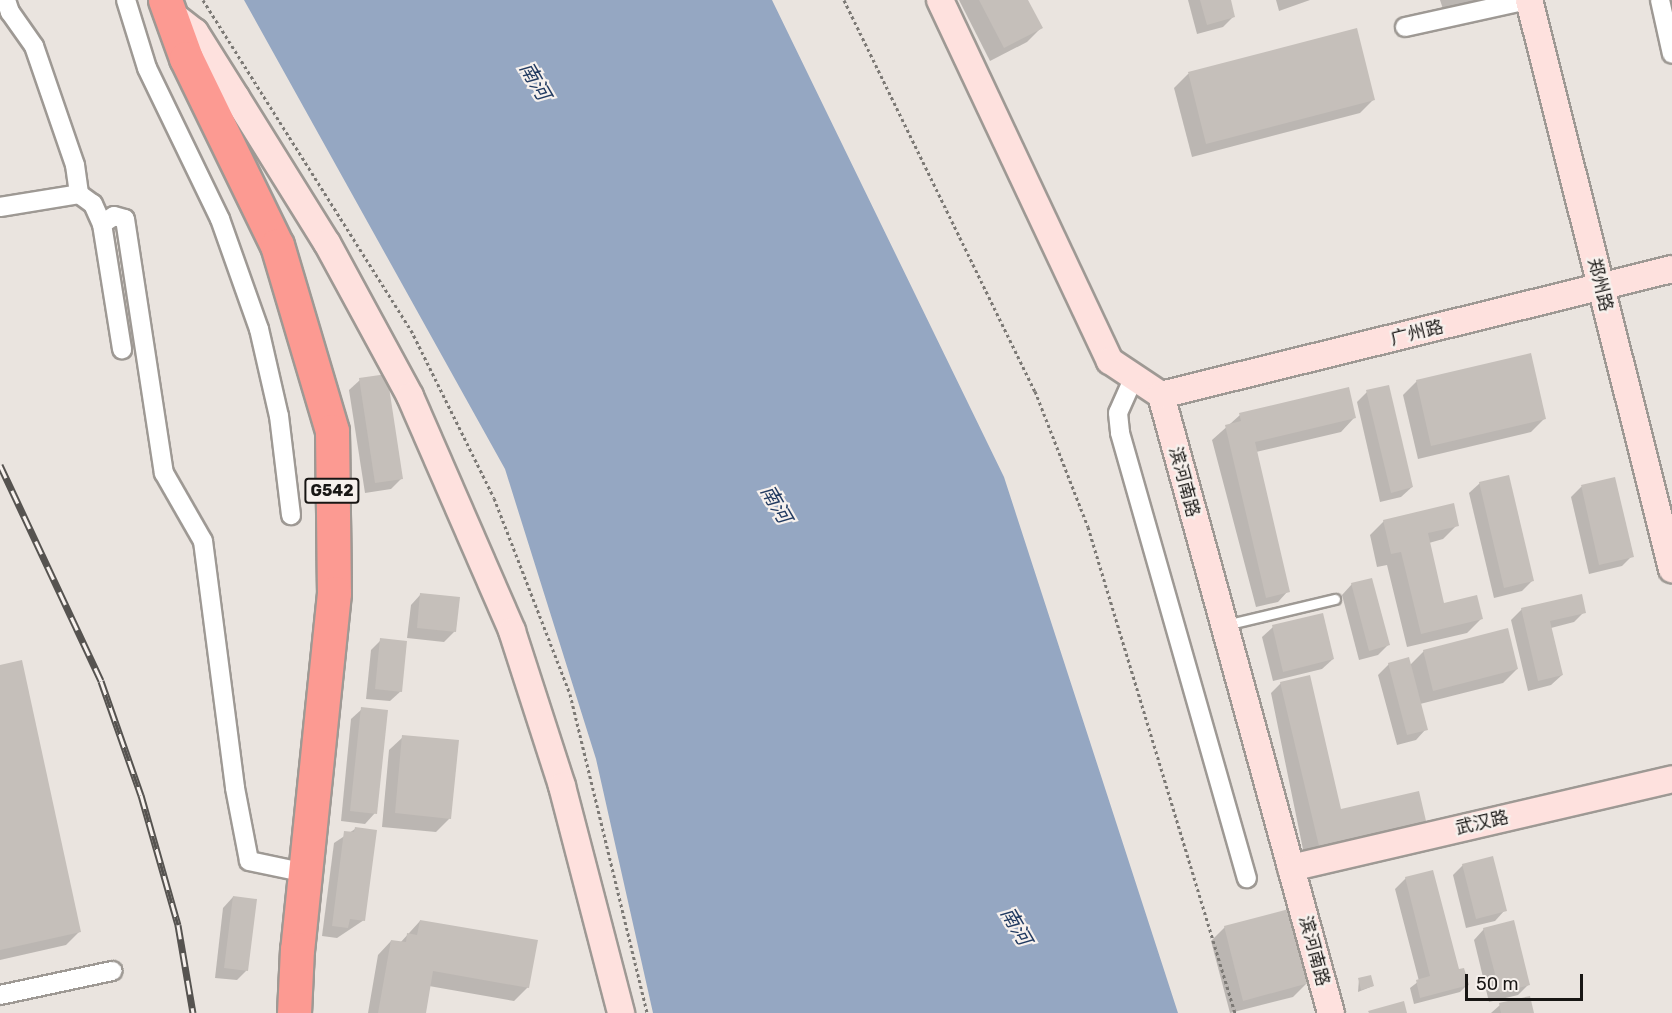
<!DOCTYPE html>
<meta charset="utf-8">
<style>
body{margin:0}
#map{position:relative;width:1672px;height:1013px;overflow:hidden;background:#eae4df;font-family:Rubik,"Noto Sans SC",sans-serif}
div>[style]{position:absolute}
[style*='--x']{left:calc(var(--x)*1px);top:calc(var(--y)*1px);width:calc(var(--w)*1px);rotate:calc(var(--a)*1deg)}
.water>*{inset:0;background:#95a7c2}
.shadow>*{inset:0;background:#0003}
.building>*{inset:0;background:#c5bfba}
.path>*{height:3px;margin-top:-1.5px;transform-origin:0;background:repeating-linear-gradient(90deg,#7c7975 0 3px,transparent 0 6px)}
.roads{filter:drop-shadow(2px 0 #9e9994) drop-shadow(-2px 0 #9e9994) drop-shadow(0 2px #9e9994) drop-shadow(0 -2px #9e9994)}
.lane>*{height:9px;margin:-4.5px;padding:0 4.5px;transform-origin:4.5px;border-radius:4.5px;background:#fff}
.street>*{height:18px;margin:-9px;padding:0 9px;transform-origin:9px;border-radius:9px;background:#fff}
.secondary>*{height:26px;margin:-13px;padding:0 13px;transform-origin:13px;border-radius:13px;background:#fee1de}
.highway>*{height:33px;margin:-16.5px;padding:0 16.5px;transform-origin:16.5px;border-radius:16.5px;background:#fc9a92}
.rail>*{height:7px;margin-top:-3.5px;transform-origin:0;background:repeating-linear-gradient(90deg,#f7f1ed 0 14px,#565350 0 28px);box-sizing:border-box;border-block:2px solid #565350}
span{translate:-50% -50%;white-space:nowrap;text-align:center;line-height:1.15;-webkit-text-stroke:4.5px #f7f1ed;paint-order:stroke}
.shield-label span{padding:2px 4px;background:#f7f1ed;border:2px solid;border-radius:4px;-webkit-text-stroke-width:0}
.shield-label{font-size:16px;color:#181614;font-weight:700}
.street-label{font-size:18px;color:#181614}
.water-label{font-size:20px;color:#223b61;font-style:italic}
.scale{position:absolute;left:1465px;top:974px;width:118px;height:27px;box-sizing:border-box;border:3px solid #181614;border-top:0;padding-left:8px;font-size:18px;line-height:21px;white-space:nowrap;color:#181614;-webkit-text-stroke:4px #f7f1ed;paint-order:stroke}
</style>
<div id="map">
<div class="water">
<div style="clip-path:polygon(244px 0,772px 0,1004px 477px,1178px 1013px,653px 1013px,596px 759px,505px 469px)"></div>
</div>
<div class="shadow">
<div style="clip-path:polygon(959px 0,1026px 0,1041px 28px,1027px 42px,990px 61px)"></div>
<div style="clip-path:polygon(1188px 0,1229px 0,1233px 17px,1223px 27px,1197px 34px)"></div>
<div style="clip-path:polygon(1276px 0,1310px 0,1279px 11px)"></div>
<div style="clip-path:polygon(1440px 0,1478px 0,1444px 12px)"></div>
<div style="clip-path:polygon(1356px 30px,1374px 99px,1360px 113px,1192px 157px,1174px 88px,1188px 74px)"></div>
<div style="clip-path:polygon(360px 380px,402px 478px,391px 489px,365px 493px,349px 390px)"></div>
<div style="clip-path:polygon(1417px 381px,1545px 418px,1531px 432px,1418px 459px,1403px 395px)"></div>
<div style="clip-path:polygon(1367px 392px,1412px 487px,1401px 497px,1380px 502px,1357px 402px)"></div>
<div style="clip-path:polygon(1240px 415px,1354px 418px,1341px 432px,1256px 452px,1288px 591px,1278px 602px,1256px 607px,1212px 440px)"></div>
<div style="clip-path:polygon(1614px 479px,1632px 556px,1622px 566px,1589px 574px,1571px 497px,1581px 487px)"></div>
<div style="clip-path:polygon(1480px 483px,1532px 581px,1522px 591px,1494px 598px,1469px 493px)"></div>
<div style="clip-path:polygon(1384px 521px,1457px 525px,1443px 539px,1429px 543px,1443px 604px,1481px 619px,1467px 633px,1407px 647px,1387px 565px,1377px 567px,1370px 535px)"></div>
<div style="clip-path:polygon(1352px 584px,1388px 645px,1378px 655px,1359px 660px,1342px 595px)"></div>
<div style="clip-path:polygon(421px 594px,455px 631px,444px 642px,407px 638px,411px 605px)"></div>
<div style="clip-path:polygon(1522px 609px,1584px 612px,1574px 622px,1551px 628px,1562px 675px,1551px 685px,1528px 691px,1511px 620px)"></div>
<div style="clip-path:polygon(1273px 627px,1333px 659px,1322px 669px,1273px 681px,1262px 637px)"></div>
<div style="clip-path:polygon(381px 640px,401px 691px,390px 701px,366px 699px,371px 650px)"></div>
<div style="clip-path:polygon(1424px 651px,1517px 669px,1503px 683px,1420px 704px,1426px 729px,1416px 740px,1397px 745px,1378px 675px,1389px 664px,1410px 665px)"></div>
<div style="clip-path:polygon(0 667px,80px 931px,66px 945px,0 960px)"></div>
<div style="clip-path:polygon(1281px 683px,1340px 811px,1424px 820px,1410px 834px,1305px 859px,1271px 693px)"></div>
<div style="clip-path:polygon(362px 709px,375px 813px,365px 824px,341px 821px,351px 719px)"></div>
<div style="clip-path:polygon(403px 737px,450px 818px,436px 832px,382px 827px,389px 750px)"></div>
<div style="clip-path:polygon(355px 829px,364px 920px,337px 938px,322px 936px,334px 843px)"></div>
<div style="clip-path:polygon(1463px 865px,1505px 910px,1495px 921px,1466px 928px,1453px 875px)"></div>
<div style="clip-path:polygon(1406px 878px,1467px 985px,1460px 992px,1414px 1004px,1410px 988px,1419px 981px,1395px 889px)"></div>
<div style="clip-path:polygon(233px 897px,247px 970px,237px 980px,215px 978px,223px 908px)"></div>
<div style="clip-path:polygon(420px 921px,528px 987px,514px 1001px,429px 986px,424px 1013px,368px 1013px,378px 955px,391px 941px,400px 943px)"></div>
<div style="clip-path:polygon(1225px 927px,1307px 983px,1293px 997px,1230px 1013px,1211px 941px)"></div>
<div style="clip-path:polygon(1484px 929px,1529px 984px,1518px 995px,1489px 1002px,1474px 940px)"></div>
<div style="clip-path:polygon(1359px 979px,1373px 986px,1358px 992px)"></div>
<div style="clip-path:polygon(1500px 1005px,1532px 1013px,1491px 1013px)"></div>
</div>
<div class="building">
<div style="clip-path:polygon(979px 0,1028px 0,1043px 28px,1004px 48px)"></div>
<div style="clip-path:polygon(1200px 0,1231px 0,1235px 17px,1207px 25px)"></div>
<div style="clip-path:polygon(1357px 28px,1375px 100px,1206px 144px,1188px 72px)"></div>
<div style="clip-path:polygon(1531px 353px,1546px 419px,1431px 446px,1416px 380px)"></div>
<div style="clip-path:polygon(387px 374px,403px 479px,375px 483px,359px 378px)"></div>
<div style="clip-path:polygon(1389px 385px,1413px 487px,1391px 493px,1366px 390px)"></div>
<div style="clip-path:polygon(1349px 387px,1356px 418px,1255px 442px,1290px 592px,1266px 598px,1225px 425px,1241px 421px,1239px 413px)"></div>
<div style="clip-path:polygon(1509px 475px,1534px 581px,1504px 588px,1479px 482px)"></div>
<div style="clip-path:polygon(1615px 477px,1634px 557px,1599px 565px,1581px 485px)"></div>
<div style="clip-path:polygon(1454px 503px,1459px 526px,1428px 533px,1444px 603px,1477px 595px,1483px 619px,1421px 634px,1401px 552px,1391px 554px,1383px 520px)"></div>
<div style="clip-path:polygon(1372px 578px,1390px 645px,1369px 651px,1351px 583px)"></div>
<div style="clip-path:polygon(420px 593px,460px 597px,456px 632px,417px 628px)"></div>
<div style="clip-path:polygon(1582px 594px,1586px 613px,1550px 621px,1563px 675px,1538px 681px,1521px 608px)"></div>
<div style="clip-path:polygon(1323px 613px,1334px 659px,1283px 672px,1272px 625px)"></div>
<div style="clip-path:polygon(1508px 628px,1518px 669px,1433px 691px,1423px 650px)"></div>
<div style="clip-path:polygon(380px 638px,407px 641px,402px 692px,375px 689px)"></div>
<div style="clip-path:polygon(1409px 657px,1428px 730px,1407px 735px,1388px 663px)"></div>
<div style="clip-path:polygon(22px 660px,81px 932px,0 950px,0 665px)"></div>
<div style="clip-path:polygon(1310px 675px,1341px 809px,1419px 791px,1426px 821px,1319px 846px,1280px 682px)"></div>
<div style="clip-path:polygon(361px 707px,388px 710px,377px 814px,350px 811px)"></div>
<div style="clip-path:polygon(402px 735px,459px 740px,451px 819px,395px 813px)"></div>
<div style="clip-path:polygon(355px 827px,377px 830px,365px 921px,350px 919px,348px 928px,332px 926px,344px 831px,354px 832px)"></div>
<div style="clip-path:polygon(1493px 856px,1507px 911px,1476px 919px,1462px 864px)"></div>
<div style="clip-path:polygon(1433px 870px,1459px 969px,1464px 968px,1469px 985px,1420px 998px,1416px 980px,1430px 976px,1405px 877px)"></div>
<div style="clip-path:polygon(233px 896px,257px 899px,248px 971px,224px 968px)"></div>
<div style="clip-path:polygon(1289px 909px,1309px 983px,1243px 1001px,1224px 926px)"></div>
<div style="clip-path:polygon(420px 920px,538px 940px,529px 988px,433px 971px,426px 1013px,378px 1013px,391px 940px,406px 942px,407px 933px,417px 935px)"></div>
<div style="clip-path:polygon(1514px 920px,1530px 985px,1500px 993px,1483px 928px)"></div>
<div style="clip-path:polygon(1371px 975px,1374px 986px,1361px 990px,1358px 978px)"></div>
<div style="clip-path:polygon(1530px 996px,1534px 1013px,1501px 1013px,1499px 1003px)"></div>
<div style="clip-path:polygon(1404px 1001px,1407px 1013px,1369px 1013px,1368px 1011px)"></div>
</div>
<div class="path">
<div style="--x:203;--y:0;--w:390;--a:57.8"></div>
<div style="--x:411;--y:330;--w:187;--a:63.7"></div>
<div style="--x:494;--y:498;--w:210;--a:68.8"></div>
<div style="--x:570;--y:694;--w:328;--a:76.4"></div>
<div style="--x:844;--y:0;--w:435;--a:64"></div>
<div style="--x:1035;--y:391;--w:146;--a:68.7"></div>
<div style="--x:1088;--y:527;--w:508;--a:73.17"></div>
</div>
<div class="roads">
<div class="lane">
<div style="--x:1225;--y:625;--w:113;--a:-13.3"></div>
</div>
<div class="street">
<div style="--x:6;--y:0;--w:13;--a:72"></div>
<div style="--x:10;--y:12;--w:42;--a:54.8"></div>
<div style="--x:34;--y:46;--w:126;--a:71"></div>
<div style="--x:75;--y:165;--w:29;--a:82"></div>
<div style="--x:79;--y:194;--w:17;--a:36"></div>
<div style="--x:93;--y:204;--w:22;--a:66"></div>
<div style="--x:102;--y:224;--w:127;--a:80.9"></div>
<div style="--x:126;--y:0;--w:71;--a:72.8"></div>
<div style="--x:147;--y:68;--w:168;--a:64.2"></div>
<div style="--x:220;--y:219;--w:117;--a:70.5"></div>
<div style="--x:259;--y:329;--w:89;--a:77.1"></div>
<div style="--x:279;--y:416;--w:100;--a:83.1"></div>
<div style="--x:1660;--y:0;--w:55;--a:77.5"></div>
<div style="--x:1405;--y:27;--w:126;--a:-12.4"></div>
<div style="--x:0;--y:207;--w:80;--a:-9.3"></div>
<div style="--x:102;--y:224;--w:14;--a:-34"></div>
<div style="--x:114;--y:216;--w:11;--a:15"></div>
<div style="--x:125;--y:219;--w:257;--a:81.3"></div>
<div style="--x:164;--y:473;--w:78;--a:60.2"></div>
<div style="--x:203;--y:541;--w:249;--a:82.6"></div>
<div style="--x:235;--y:788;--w:74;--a:79.1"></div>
<div style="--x:249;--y:861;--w:58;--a:11.9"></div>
<div style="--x:1134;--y:377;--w:39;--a:114"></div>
<div style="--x:1118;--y:413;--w:20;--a:84"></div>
<div style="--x:1120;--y:433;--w:463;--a:74.1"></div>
<div style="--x:0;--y:995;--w:115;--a:-12.1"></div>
</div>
<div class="secondary">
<div style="--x:940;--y:0;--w:399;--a:64.8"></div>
<div style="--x:1110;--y:361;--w:61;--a:33.7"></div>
<div style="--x:1161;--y:395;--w:641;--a:74.62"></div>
<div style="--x:1529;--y:0;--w:587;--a:75.89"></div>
<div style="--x:169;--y:12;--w:33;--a:38"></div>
<div style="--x:195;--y:32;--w:77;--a:57.8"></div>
<div style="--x:236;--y:97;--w:172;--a:58.1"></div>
<div style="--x:327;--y:243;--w:174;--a:61.5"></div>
<div style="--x:410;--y:396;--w:256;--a:66.5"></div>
<div style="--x:512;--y:631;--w:163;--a:72.1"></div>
<div style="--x:562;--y:786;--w:235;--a:75.4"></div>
<div style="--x:1161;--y:395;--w:526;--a:-13.85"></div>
<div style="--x:1291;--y:868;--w:391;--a:-13.1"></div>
</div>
<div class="highway">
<div style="--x:165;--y:0;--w:62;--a:70.1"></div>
<div style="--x:186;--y:58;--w:208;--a:64.1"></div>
<div style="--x:277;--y:245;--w:194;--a:73.5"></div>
<div style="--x:332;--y:431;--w:162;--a:89.3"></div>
<div style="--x:334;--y:593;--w:358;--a:95.9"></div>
<div style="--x:297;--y:949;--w:64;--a:92.7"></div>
</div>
</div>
<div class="rail">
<div style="--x:0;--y:465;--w:238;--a:64.9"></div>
<div style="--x:101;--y:681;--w:121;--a:70.7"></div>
<div style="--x:141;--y:795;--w:135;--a:74.1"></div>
<div style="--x:178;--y:925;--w:89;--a:80.3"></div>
</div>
<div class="shield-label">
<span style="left:332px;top:491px">G542</span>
</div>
<div class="street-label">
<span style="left:1600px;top:285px;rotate:76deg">郑州路</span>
<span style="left:1417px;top:333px;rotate:-14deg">广州路</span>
<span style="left:1184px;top:482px;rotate:75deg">滨河南路</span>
<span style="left:1482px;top:823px;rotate:-13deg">武汉路</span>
<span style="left:1314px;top:951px;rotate:75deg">滨河南路</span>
</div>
<div class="water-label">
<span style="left:535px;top:81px;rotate:60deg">南河</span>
<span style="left:776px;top:504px;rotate:60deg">南河</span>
<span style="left:1016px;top:926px;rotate:60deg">南河</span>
</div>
<div class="scale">50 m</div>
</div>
